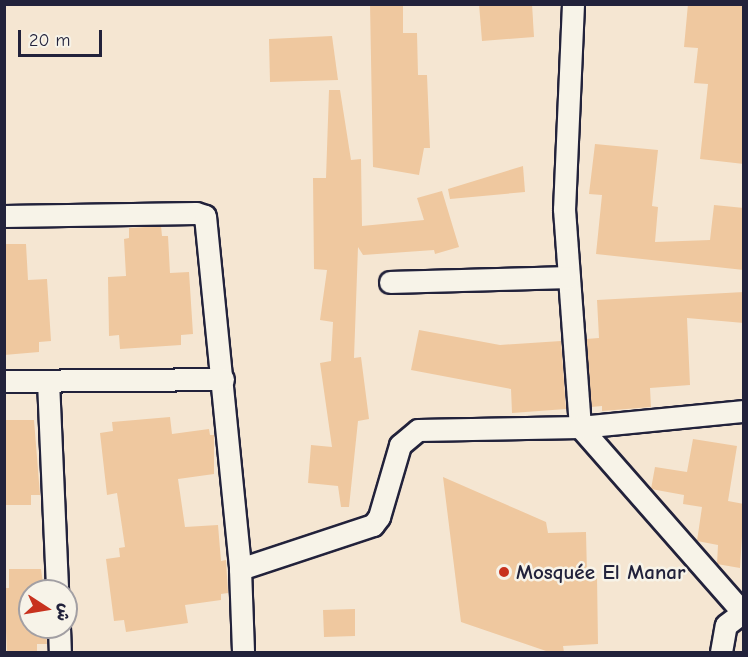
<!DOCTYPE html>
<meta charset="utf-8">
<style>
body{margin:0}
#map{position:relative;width:748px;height:657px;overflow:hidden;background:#f5e6d2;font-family:"Comic Neue","Playpen Sans Arabic",sans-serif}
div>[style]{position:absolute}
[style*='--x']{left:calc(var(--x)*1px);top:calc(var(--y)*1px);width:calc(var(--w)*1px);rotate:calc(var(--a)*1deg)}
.building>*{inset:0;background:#efc89f}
.roads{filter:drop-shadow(2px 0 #22223b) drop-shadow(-2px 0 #22223b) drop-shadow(0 2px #22223b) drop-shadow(0 -2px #22223b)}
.minor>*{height:21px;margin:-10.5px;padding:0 10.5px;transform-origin:10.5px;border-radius:10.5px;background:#f7f3e8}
.dots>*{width:16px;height:16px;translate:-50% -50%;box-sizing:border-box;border:3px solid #f7f3e8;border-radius:50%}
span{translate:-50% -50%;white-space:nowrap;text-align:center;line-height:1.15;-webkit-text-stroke:5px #f7f3e8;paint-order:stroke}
.poi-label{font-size:21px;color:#22223b;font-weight:700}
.left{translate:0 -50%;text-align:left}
.frame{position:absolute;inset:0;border:6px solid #22223b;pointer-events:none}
.north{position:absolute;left:18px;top:579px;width:60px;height:60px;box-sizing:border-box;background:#f7f3e8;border:2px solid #a29fa3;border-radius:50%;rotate:102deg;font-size:16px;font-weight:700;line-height:24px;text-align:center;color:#22223b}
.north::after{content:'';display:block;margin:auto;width:21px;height:27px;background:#c8321e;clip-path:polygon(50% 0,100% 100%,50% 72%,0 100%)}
.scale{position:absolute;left:18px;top:30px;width:84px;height:27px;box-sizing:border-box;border:3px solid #22223b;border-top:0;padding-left:8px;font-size:18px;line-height:21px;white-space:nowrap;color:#22223b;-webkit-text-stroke:4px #f7f3e8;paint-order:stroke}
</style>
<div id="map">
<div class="building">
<div style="clip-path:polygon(370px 4px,403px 4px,403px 33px,417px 33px,418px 75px,427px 75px,430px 148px,424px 148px,419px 175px,373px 167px)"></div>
<div style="clip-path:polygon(479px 4px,532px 4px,534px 37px,482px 41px)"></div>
<div style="clip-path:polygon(688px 4px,744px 4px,744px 164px,700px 159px,708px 84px,694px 83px,698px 48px,684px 47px)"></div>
<div style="clip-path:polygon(332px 36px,338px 80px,270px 82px,269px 39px)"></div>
<div style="clip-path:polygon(329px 90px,340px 90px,351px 160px,361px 159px,362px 226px,424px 220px,417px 198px,442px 191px,459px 247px,435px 254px,434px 250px,363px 255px,358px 247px,354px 358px,361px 357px,369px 419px,358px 421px,349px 507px,341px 507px,338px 486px,308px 483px,311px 445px,332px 447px,320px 363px,331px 361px,333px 322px,320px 320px,327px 270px,314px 269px,313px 178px,326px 178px)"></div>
<div style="clip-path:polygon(595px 144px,658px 150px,652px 206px,658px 207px,655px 242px,710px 240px,714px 205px,744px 208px,744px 270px,596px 254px,602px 195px,589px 194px)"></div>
<div style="clip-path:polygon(523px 166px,525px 192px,450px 199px,448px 189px)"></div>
<div style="clip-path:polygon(161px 226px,162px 236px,168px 236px,170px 273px,189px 272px,193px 334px,181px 335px,181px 345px,120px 349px,119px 335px,109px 336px,108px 277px,126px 276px,124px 239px,129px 238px,129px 228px)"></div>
<div style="clip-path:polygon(4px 244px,26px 244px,28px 280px,47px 279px,51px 341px,39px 342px,39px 352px,4px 355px)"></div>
<div style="clip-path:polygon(744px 292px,744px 323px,687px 318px,690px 385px,650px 388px,651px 407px,602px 411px,602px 406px,591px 407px,586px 339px,599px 338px,597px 300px)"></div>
<div style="clip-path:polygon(419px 330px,500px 345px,561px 341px,566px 409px,512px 413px,511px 389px,411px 370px)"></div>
<div style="clip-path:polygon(170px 417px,172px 434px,209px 429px,210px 435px,214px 435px,214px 474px,178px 479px,185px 527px,218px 525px,221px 561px,226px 560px,228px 593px,221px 594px,221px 600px,185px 605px,188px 623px,126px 632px,124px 620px,114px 621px,106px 559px,120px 557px,119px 548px,125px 547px,117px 493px,107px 495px,100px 433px,113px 431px,112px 422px)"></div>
<div style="clip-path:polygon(4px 420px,34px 420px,40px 495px,31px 495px,31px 505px,4px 505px)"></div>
<div style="clip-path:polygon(693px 439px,737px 446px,728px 501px,744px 504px,740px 568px,717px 564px,718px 545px,697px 541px,702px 507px,683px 504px,684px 495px,651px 489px,655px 467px,687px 472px)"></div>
<div style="clip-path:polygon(443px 477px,546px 522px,548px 533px,586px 532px,587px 575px,597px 575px,598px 644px,563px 646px,564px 652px,549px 652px,461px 622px)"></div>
<div style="clip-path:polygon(9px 569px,41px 569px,44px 591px,30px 591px,30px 627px,46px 627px,47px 644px,37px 644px,37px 652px,7px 652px,4px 588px,9px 588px)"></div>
<div style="clip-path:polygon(355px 609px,355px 636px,324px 637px,323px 610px)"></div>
</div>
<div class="roads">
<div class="minor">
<div style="--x:573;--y:4;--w:205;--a:92.5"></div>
<div style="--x:564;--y:209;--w:219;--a:85.8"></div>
<div style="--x:580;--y:427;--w:249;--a:48.7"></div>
<div style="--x:4;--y:216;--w:192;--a:-0.9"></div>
<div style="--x:196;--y:213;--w:9;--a:18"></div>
<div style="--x:205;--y:216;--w:355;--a:84.3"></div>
<div style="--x:240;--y:569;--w:83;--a:87.9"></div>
<div style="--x:390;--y:282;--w:179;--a:-1.6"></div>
<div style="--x:4;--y:381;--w:219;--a:-0.5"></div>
<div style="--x:48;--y:381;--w:210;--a:87.5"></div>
<div style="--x:240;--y:569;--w:140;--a:-18.3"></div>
<div style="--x:373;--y:525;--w:10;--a:-53"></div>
<div style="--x:379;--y:517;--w:75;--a:-73.7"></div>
<div style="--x:400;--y:445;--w:23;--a:-40"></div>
<div style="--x:418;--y:430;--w:162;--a:-1.1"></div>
<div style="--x:580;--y:427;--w:165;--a:-5.6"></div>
<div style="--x:59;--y:627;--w:25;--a:88"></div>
<div style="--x:721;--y:652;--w:27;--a:-80"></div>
<div style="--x:726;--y:625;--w:20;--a:-37"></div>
</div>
</div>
<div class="dots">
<div style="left:504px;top:572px;background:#c8321e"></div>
</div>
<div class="poi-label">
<span class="left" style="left:516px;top:572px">Mosquée El Manar</span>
</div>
<div class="frame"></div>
<div class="north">ش</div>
<div class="scale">20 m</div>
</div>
